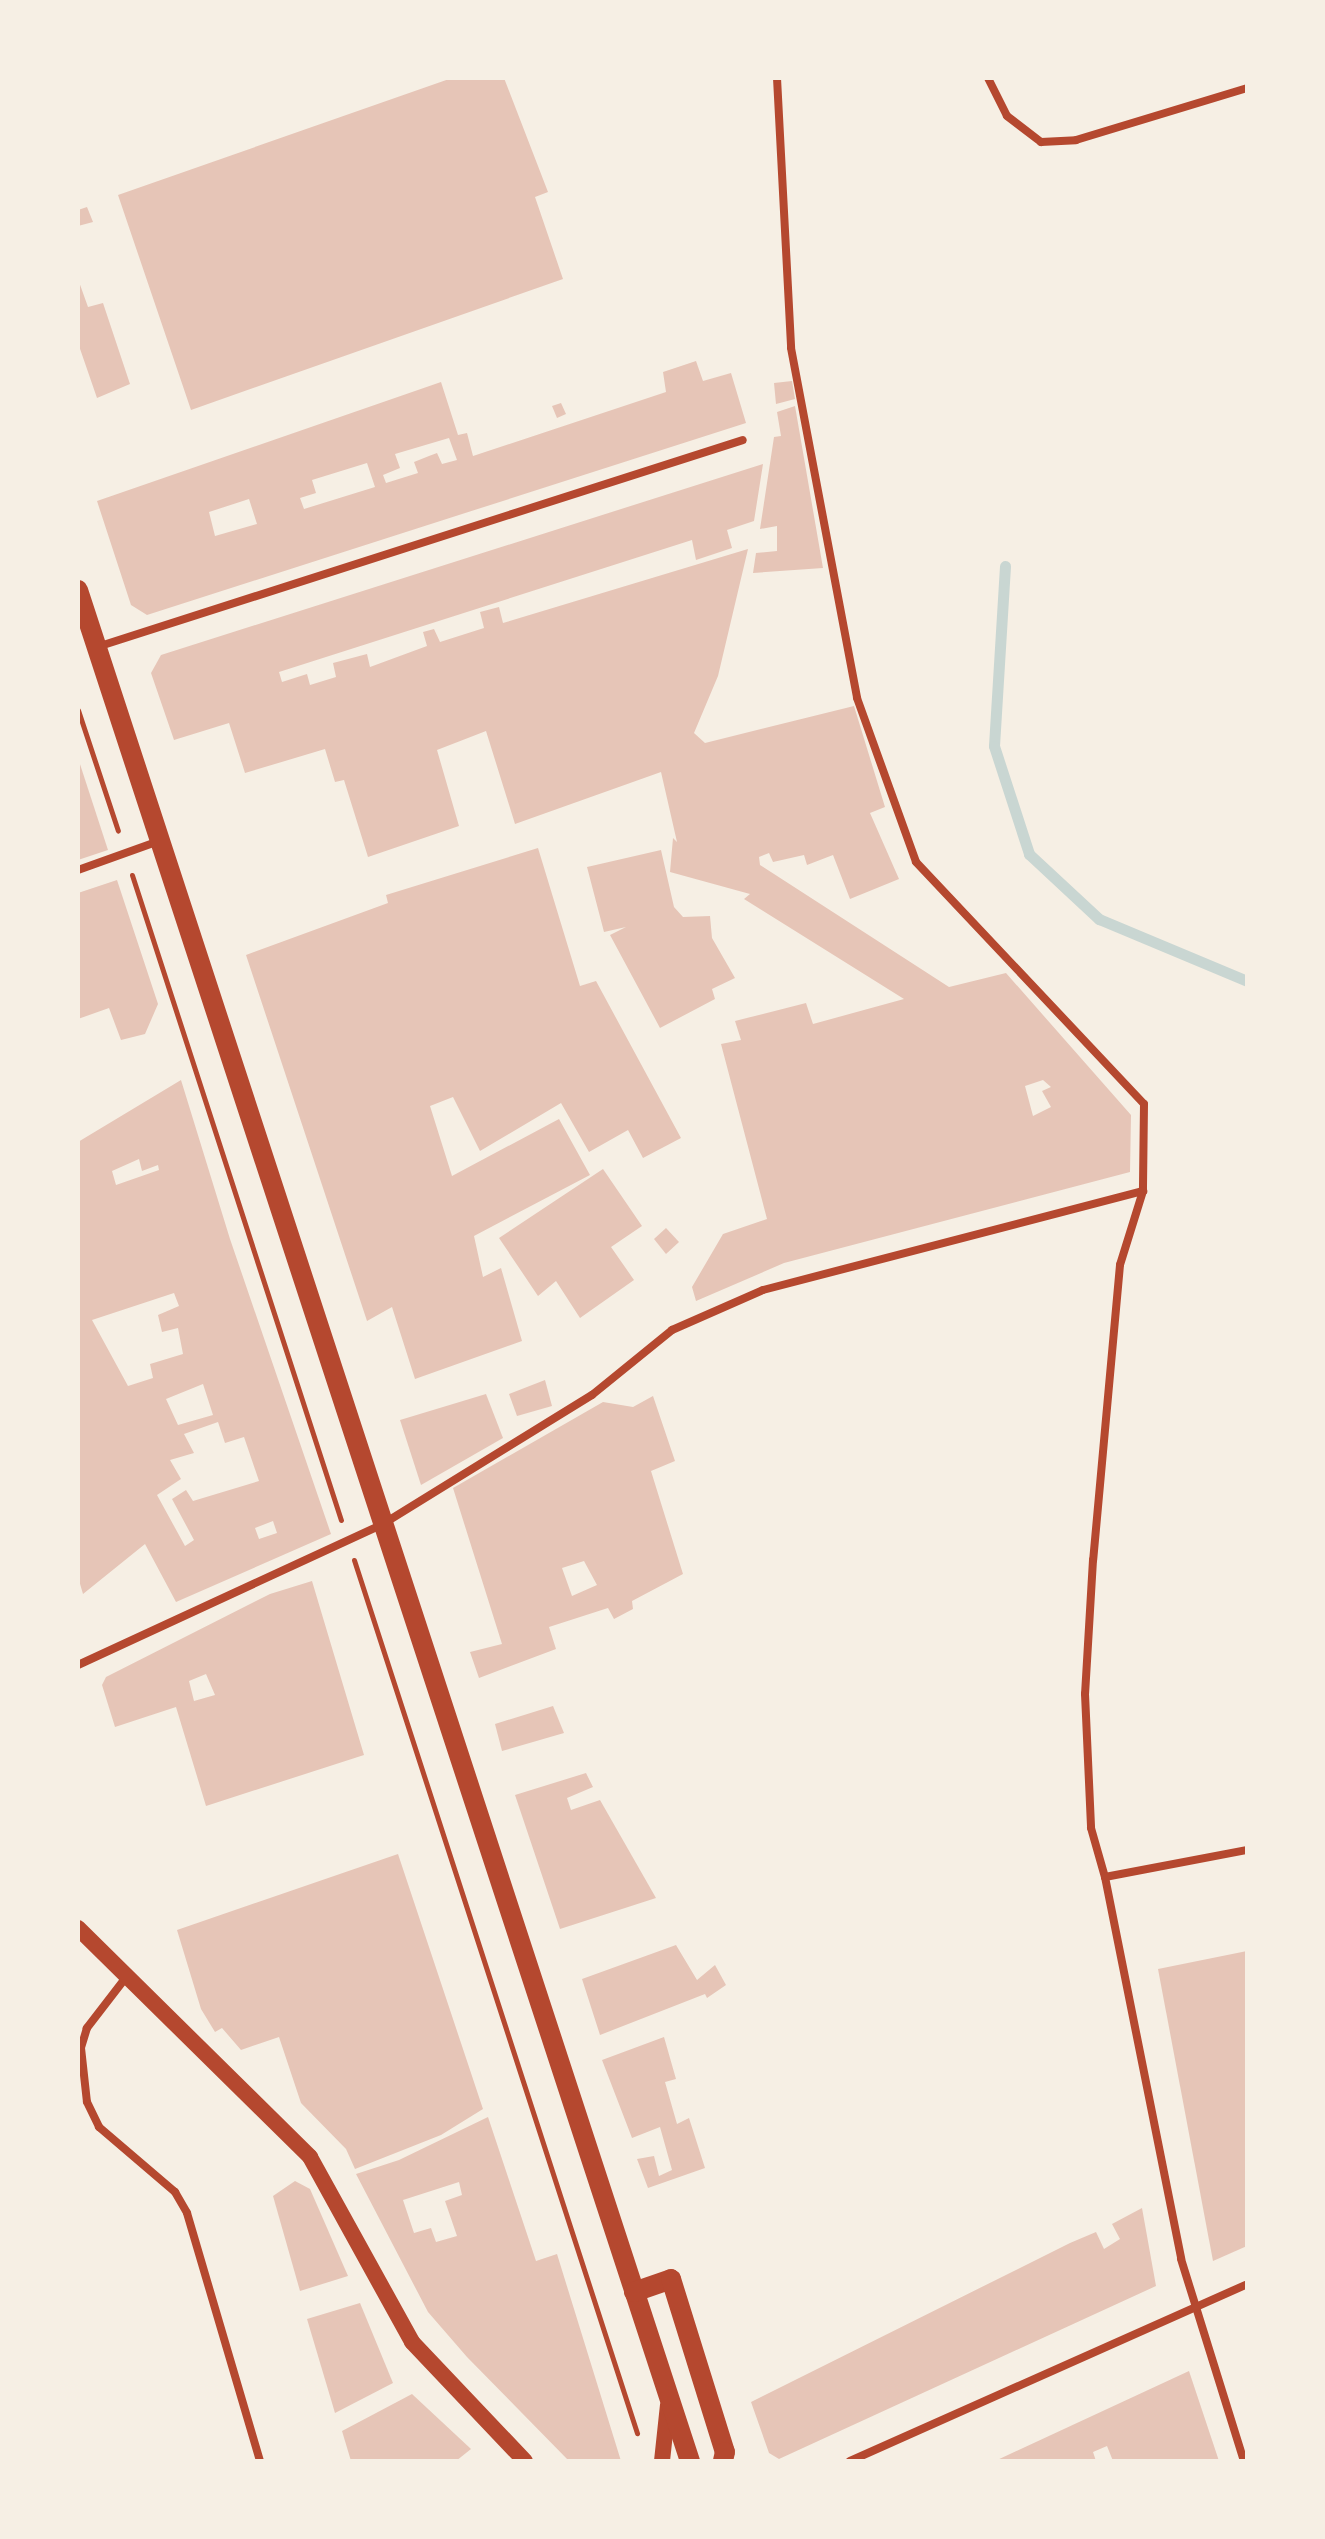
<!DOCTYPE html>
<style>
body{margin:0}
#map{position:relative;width:1325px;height:2539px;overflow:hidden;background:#f6efe4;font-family:"Sofia Sans Condensed",sans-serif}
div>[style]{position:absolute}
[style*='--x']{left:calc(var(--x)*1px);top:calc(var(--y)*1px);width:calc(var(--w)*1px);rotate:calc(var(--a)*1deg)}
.stream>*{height:11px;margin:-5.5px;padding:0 5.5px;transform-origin:5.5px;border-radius:5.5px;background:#c9d6d2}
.building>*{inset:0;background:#e6c5b7}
.path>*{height:5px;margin:-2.5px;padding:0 2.5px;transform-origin:2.5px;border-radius:2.5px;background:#b5482f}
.minor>*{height:8px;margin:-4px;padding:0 4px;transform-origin:4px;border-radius:4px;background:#b5482f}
.secondary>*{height:16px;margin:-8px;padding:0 8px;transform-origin:8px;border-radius:8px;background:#b5482f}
.primary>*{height:20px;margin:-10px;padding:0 10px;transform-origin:10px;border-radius:10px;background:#b5482f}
span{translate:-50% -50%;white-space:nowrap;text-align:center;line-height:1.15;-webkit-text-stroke:6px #f6efe4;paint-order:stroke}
.frame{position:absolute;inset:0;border:80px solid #f6efe4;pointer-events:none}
</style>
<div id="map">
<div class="stream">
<div style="--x:1005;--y:566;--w:180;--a:93.5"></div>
<div style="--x:994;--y:746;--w:114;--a:72"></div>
<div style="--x:1029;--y:854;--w:96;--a:42.9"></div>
<div style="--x:1099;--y:919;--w:160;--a:22.7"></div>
</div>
<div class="building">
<div style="clip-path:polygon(452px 78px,504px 78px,548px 192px,535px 197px,563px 279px,191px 410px,118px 195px)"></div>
<div style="clip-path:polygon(87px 207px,93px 222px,78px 226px,78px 210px)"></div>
<div style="clip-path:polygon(78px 279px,88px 307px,103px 303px,130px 384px,97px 398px,78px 343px)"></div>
<div style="clip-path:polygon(evenodd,696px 361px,703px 381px,731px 373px,746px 423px,147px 615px,131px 605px,97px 501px,441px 382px,458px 435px,467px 433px,473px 456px,666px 392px,663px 372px,696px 361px,449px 438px,457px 460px,442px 464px,437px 453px,429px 456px,414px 462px,418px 473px,386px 483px,383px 475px,400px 468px,395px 454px,449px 438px,696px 361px,367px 463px,375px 487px,304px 509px,300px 498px,316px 493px,312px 480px,367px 463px,696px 361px,249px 499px,257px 524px,215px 536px,209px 512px,249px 499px)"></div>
<div style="clip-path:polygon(792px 381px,795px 399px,776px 404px,774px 383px)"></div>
<div style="clip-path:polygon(561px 403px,566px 414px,557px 418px,552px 406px)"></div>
<div style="clip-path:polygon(795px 406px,823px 568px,753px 573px,756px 553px,777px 551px,777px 526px,760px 529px,774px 437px,781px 436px,777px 412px)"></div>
<div style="clip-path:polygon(evenodd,763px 464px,754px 521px,727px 530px,732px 548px,696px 560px,692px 540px,279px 672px,282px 682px,307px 674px,310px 685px,336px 677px,333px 663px,367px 654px,370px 667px,427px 646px,423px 632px,434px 629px,440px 642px,484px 628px,480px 612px,499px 607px,503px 623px,748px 549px,718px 676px,694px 733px,705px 743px,854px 706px,885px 807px,870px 813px,899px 879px,850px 899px,833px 855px,807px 865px,804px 855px,773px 862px,769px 853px,759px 857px,760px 865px,949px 987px,1006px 973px,1131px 1115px,1130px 1172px,784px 1263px,696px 1301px,692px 1287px,723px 1234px,767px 1219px,721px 1044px,741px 1040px,735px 1021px,806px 1003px,813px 1024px,904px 999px,744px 899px,750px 894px,670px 872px,673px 838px,677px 842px,661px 772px,515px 824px,486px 731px,437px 750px,459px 826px,368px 857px,344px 780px,335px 782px,325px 749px,245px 773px,229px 723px,174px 740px,151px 673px,161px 655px,763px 464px,1043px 1080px,1051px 1087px,1042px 1091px,1051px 1107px,1033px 1116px,1025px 1086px,1043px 1080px)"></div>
<div style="clip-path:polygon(78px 758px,108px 850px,78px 860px)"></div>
<div style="clip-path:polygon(538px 848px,580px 986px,596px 981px,681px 1138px,643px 1158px,628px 1130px,589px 1152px,561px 1103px,480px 1151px,453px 1097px,430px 1106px,452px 1176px,559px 1119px,590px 1175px,474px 1236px,483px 1277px,501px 1268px,522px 1341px,415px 1379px,392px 1307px,367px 1321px,246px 955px,388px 903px,386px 895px)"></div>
<div style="clip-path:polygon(661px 850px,674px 907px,683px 917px,710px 916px,712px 938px,735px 978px,712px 989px,715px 999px,660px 1028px,610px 935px,626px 927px,604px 932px,587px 867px)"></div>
<div style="clip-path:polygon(117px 880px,158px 1004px,145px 1034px,121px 1040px,109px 1008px,78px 1019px,78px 893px)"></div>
<div style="clip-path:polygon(evenodd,181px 1080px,230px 1239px,331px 1534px,176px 1602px,145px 1544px,83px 1594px,78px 1577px,78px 1142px,181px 1080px,139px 1159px,142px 1171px,158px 1165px,159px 1170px,116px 1185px,112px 1171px,139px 1159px,181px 1080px,174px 1293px,179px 1306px,158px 1315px,162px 1332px,178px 1328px,183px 1354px,150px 1364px,153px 1378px,128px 1386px,92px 1320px,174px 1293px,181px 1080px,203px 1384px,213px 1415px,178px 1425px,166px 1399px,203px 1384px,181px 1080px,218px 1422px,225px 1443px,244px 1437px,259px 1481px,193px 1501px,186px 1490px,172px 1499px,194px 1540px,185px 1546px,157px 1495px,181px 1479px,170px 1460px,194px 1453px,184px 1434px,218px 1422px,181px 1080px,273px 1521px,277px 1533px,259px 1539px,255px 1528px,273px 1521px)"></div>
<div style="clip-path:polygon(603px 1169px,642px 1226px,611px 1247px,634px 1280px,580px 1318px,556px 1281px,538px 1296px,499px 1238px)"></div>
<div style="clip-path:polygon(666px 1228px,679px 1242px,666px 1254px,654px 1239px)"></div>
<div style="clip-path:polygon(545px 1380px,552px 1406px,517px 1416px,509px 1394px)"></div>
<div style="clip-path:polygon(486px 1394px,503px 1438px,421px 1485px,400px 1420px)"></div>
<div style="clip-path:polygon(evenodd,653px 1396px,675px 1461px,651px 1471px,683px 1574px,632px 1601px,633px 1609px,614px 1619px,608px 1608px,549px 1627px,556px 1649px,479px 1678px,470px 1652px,502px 1644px,453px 1488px,603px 1402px,633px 1407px,653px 1396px,584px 1561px,597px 1585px,572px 1596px,562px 1568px,584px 1561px)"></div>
<div style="clip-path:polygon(evenodd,312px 1581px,364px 1755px,206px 1806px,176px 1707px,115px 1727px,102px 1685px,106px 1677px,270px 1594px,312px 1581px,206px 1674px,215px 1695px,194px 1701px,189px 1681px,206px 1674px)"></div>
<div style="clip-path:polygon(553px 1706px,564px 1733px,502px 1751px,495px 1724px)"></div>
<div style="clip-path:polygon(586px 1773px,593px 1787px,567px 1798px,571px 1810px,600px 1800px,656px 1898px,560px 1929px,515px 1795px)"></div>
<div style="clip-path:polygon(398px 1854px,483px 2109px,441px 2135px,355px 2169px,346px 2149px,301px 2103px,279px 2037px,241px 2050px,222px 2028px,215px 2032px,201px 2009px,177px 1930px)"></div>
<div style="clip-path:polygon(676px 1945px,697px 1980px,715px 1965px,726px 1985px,707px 1998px,705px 1994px,600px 2035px,582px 1979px)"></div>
<div style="clip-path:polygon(1247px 1951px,1247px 2246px,1213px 2261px,1158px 1969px)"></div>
<div style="clip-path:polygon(664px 2037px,676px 2079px,665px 2082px,677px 2124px,689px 2118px,705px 2168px,648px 2188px,637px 2159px,654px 2156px,659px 2176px,672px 2170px,660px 2127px,632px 2138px,602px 2060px)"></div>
<div style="clip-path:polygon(evenodd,488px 2117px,536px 2261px,557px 2254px,621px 2461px,569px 2461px,467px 2357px,428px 2312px,356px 2174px,399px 2160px,488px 2117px,459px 2182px,462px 2195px,445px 2201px,457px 2236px,436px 2242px,431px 2228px,414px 2233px,403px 2200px,459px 2182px)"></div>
<div style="clip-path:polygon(295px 2181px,310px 2189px,348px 2276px,300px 2291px,273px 2196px)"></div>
<div style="clip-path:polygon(1142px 2208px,1156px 2286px,779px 2459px,769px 2453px,751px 2402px,1070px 2243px,1096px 2232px,1104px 2249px,1120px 2239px,1112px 2224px)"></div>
<div style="clip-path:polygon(360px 2303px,393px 2383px,335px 2413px,307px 2319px)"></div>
<div style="clip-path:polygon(1189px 2371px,1219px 2461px,1113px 2461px,1107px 2446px,1093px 2452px,1096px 2461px,995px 2461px)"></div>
<div style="clip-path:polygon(412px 2394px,471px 2449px,456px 2461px,351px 2461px,342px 2431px)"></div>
</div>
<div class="path">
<div style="--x:78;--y:710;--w:127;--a:71.7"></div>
<div style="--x:132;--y:875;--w:678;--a:72.05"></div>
<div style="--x:354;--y:1560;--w:918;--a:72.04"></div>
</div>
<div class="minor">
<div style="--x:777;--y:78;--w:270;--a:87"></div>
<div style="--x:791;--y:348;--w:356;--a:79.3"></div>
<div style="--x:857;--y:698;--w:174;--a:70.2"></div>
<div style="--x:916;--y:862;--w:332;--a:46.7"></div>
<div style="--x:1144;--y:1104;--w:87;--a:90.7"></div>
<div style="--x:1143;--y:1191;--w:77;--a:107.3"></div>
<div style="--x:1120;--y:1265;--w:296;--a:95.2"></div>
<div style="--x:1093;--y:1560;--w:134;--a:93.4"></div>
<div style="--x:1085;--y:1694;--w:134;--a:87.4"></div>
<div style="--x:1091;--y:1828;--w:51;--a:74.1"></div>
<div style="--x:1105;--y:1877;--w:389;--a:78.7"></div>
<div style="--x:1181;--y:2259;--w:212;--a:72.7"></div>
<div style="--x:988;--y:78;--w:42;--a:63.4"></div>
<div style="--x:1007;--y:116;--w:43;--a:37.4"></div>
<div style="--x:1041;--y:142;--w:35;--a:-3"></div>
<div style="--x:1076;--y:140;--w:179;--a:-16.9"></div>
<div style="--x:97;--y:647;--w:678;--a:-17.77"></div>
<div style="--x:78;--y:870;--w:86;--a:-19.7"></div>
<div style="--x:78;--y:1665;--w:336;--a:-24.8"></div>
<div style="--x:383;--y:1524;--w:246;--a:-31.7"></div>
<div style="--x:592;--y:1395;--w:103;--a:-39.1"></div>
<div style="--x:672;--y:1330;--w:99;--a:-23.7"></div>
<div style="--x:763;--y:1290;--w:393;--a:-14.6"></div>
<div style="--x:1105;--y:1877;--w:145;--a:-10.8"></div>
<div style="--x:127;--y:1976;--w:66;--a:127.6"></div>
<div style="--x:87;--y:2028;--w:21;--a:107"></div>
<div style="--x:81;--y:2048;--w:54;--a:83.7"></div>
<div style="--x:87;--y:2102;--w:28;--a:64"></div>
<div style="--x:99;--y:2127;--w:100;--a:40.5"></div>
<div style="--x:175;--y:2192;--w:24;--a:60"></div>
<div style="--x:187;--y:2213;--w:259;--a:73.6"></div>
<div style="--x:850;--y:2461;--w:435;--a:-24"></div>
</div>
<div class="secondary">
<div style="--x:78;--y:1928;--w:326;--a:44.6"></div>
<div style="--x:310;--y:2157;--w:211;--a:61.1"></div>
<div style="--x:412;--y:2342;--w:164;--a:46.5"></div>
<div style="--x:662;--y:2461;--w:56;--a:-83.9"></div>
</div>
<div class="primary">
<div style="--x:78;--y:590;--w:1969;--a:71.89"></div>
<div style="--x:634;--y:2292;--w:39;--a:-19"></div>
<div style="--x:671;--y:2279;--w:181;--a:72.7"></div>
<div style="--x:725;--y:2452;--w:9;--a:103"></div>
</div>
<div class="frame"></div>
</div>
